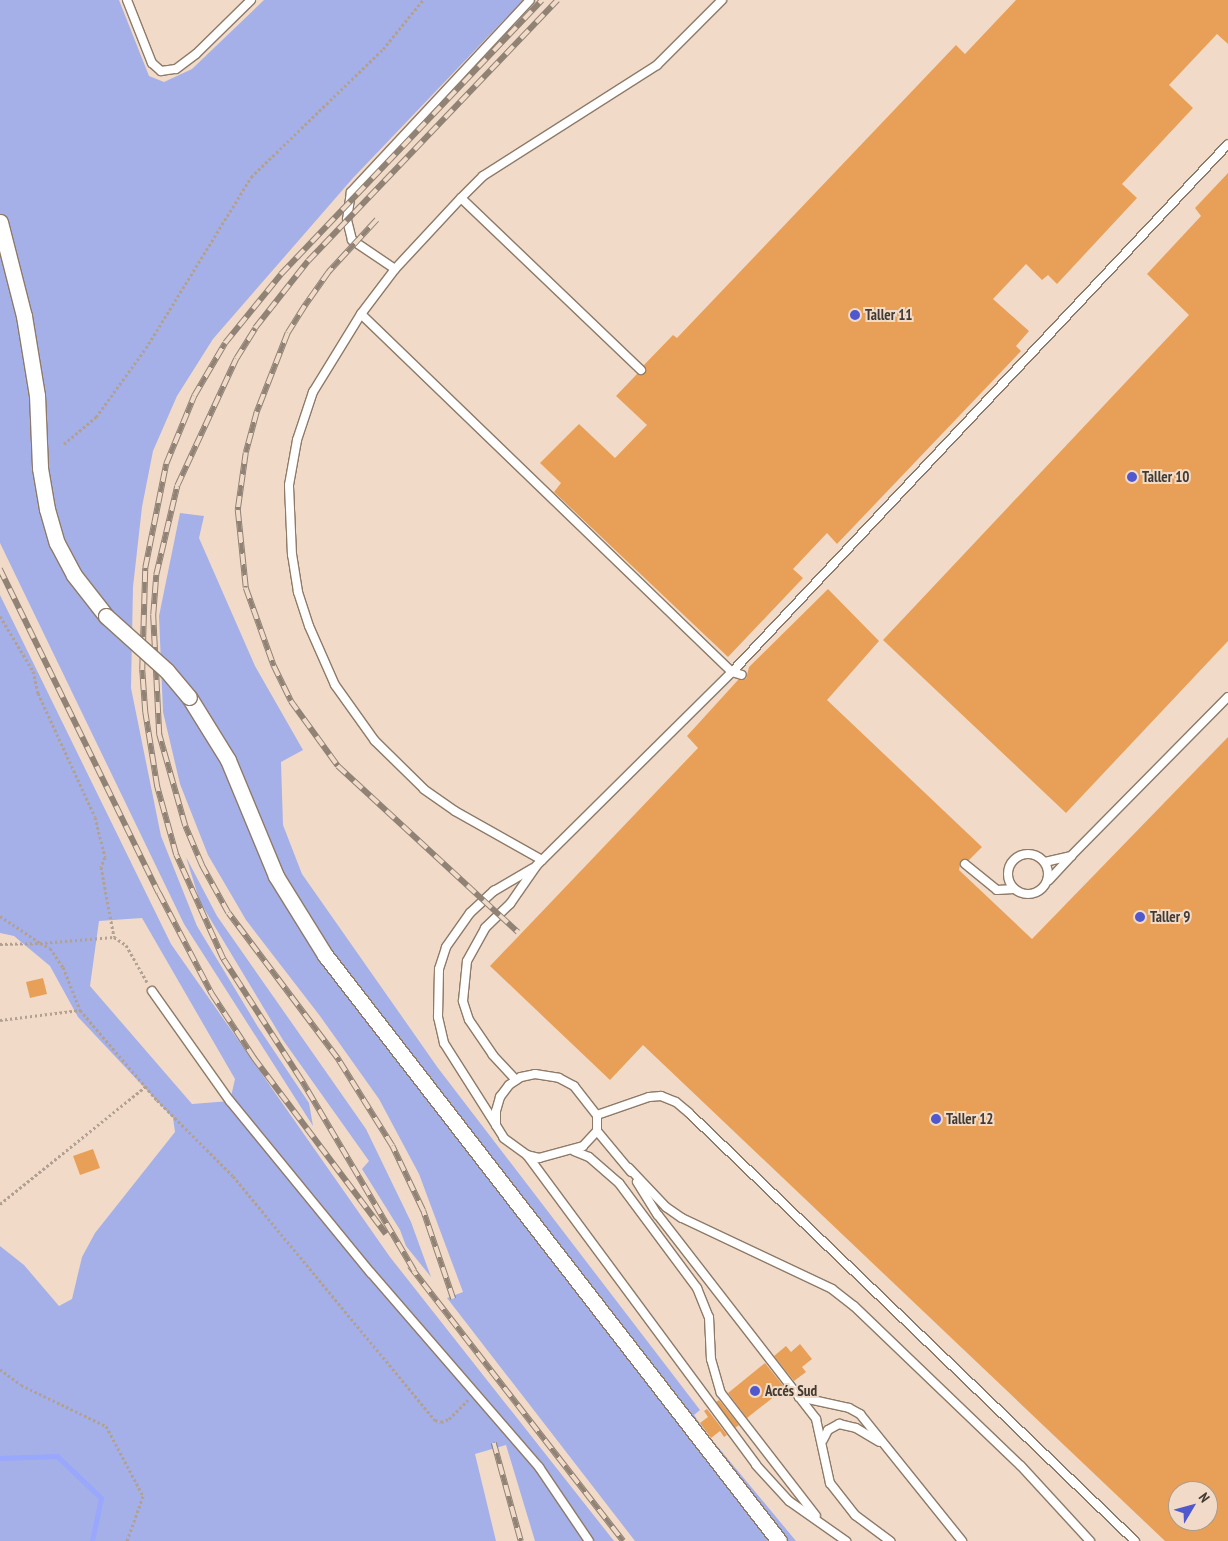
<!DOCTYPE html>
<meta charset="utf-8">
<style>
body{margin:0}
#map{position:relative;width:1228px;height:1541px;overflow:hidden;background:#f1dbc8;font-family:"PT Sans Narrow",sans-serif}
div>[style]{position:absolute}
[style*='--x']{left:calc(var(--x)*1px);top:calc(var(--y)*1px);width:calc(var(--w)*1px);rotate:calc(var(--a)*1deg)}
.green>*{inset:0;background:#a5b0e8}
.stream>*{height:5px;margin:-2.5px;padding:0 2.5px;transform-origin:2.5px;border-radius:2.5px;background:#99a7fc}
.building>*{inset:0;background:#e8a058}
.path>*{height:3px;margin-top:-1.5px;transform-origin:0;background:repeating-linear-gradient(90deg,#b2a192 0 2.5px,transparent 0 5px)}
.roads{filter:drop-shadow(1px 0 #8e7a68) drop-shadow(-1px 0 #8e7a68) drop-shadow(0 1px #8e7a68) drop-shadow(0 -1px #8e7a68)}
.lane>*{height:8px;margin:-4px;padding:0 4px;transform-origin:4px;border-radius:4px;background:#fff}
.lane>.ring{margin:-4px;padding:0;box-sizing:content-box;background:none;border:8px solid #fff;border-radius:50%}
.street>*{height:15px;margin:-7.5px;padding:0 7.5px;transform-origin:7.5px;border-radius:7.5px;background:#fff}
.rail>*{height:5.5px;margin-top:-2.75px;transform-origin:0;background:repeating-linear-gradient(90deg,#f1dbc8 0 11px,#908275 0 22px);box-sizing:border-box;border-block:1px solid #908275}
.bridges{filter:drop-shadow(1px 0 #8e7a68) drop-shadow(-1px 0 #8e7a68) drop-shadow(0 1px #8e7a68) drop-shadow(0 -1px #8e7a68)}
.street-bridge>*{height:15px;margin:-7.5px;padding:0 7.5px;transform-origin:7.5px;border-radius:7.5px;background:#fff}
.dots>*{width:14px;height:14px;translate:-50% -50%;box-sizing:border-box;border:2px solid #f1dbc8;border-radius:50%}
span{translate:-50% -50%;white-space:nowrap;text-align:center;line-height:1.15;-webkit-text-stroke:4px #f1dbc8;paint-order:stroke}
.poi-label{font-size:15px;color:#433b33;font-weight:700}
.left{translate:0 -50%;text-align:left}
.north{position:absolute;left:1168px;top:1481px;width:50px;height:50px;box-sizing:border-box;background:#f1dbc8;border:1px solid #ab9b8c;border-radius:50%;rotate:53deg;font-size:14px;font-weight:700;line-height:20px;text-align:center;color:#433b33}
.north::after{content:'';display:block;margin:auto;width:18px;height:22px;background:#5158ce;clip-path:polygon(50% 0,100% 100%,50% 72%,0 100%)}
</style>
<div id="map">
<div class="green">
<div style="clip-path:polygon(0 0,119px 0,149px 76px,164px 82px,192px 69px,264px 0,523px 0,353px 178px,213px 339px,177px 396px,153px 451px,142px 507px,133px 587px,131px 688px,161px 836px,197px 926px,258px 1027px,309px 1103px,313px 1126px,184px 924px,0 543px)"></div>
<div style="clip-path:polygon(180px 513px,204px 516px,199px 538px,255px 666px,303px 750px,281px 762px,283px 825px,302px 874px,438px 1068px,700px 1410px,694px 1415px,708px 1435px,796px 1541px,635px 1541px,447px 1298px,463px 1292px,419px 1174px,379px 1099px,320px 1016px,246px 920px,208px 855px,180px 784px,163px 712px,159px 616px)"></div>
<div style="clip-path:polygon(evenodd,0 595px,171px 944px,390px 1257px,614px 1541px,535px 1541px,506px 1445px,475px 1454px,496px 1541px,0 1541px,0 1246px,24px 1265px,59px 1306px,72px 1299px,82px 1257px,95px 1233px,175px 1132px,173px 1118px,78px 1017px,50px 966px,14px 936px,0 933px,0 595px,142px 918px,235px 1079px,230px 1101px,192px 1104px,90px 986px,99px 921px,142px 918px)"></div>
<div style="clip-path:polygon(186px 857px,217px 916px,366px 1129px,411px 1222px,431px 1277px,406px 1246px,400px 1230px,362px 1169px,369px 1161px,283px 1040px,200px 902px)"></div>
</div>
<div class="stream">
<div style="--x:0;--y:1458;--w:57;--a:-2"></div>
<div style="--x:57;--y:1456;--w:61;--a:43.7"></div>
<div style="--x:101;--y:1498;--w:44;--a:101.8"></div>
</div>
<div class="building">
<div style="clip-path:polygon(1016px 0,1228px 0,1228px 44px,1217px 34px,1169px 85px,1193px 108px,1122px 184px,1137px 198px,1057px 284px,1048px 275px,1042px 280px,1026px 264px,993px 299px,1029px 331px,1016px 346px,1021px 351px,837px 544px,827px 533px,793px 569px,803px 578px,728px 657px,554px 492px,561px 483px,540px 463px,579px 424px,615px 458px,647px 425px,616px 396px,637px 374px,645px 374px,644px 365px,673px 335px,677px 338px,956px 45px,965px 54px)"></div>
<div style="clip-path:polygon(1228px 173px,1228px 641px,1066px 813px,883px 640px,1189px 315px,1147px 274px,1201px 216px,1195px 208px)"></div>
<div style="clip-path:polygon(evenodd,828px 589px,879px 641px,827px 700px,982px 847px,969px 860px,961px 860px,959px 870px,1032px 939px,1228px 737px,1228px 1541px,1165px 1541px,643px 1045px,610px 1080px,490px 966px,698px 748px,687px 736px,738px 680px,746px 679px,749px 667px,828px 589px,1178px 1491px,1208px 1491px,1208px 1521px,1178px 1521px,1178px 1491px)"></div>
<div style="clip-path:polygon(43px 978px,47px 994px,30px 998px,26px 982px)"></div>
<div style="clip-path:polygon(93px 1149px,100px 1168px,80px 1175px,73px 1156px)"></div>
<div style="clip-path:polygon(800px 1344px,812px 1359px,802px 1367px,806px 1372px,794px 1381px,774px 1356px,786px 1346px,791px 1352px)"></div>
<div style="clip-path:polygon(765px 1363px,785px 1388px,747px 1418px,728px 1393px)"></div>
<div style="clip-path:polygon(719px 1400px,739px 1425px,735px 1428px,716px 1402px)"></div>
<div style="clip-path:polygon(707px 1409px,727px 1435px,724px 1437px,720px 1431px,711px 1438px,700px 1423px,708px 1417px,704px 1411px)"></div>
</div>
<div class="path">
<div style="--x:64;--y:444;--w:42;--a:-40.2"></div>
<div style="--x:96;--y:417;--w:85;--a:-54.1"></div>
<div style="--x:146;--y:348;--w:201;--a:-58.4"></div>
<div style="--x:251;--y:177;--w:184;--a:-44.1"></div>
<div style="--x:383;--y:49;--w:63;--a:-50.8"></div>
<div style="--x:0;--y:616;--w:64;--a:59"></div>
<div style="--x:33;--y:671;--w:23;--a:77"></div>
<div style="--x:38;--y:693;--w:136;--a:65.3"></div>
<div style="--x:95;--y:817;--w:41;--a:76"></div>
<div style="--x:105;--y:857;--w:11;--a:112"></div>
<div style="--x:101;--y:867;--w:71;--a:79.5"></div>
<div style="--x:0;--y:916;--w:48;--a:34"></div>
<div style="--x:40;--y:943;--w:74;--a:-4.6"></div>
<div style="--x:114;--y:937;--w:14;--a:34"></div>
<div style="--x:126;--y:945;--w:43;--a:60.4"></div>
<div style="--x:0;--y:944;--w:40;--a:-1.4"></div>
<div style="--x:40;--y:943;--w:11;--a:27"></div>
<div style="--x:50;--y:948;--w:23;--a:56"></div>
<div style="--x:63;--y:967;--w:46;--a:68.4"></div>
<div style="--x:0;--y:1020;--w:81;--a:-7.1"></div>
<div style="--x:80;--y:1010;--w:118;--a:49.5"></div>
<div style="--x:157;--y:1100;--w:107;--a:45"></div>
<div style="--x:233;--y:1176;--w:317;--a:50.4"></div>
<div style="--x:435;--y:1420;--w:6;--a:18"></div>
<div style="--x:441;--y:1422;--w:9;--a:-21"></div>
<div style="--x:449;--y:1419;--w:27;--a:-45"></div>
<div style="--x:0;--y:1204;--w:188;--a:-38.9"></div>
<div style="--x:0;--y:1369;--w:26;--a:37"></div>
<div style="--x:21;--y:1385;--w:94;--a:25.8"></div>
<div style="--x:106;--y:1426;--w:79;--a:62.1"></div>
<div style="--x:143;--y:1496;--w:48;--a:109.6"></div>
</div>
<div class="roads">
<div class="lane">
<div style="--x:127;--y:0;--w:68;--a:68.4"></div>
<div style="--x:152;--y:63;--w:12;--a:42"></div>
<div style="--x:161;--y:71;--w:15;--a:-8"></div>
<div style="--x:176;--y:69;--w:25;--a:-37"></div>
<div style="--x:196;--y:54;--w:77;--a:-44.5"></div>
<div style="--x:461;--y:198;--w:249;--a:43.7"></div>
<div style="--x:395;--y:269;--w:52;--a:-146"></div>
<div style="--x:352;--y:240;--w:21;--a:-104"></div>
<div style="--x:347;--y:220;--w:28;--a:-82"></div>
<div style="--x:351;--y:192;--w:262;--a:-47"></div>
<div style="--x:361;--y:314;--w:516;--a:43.98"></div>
<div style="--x:732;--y:672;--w:10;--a:17"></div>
<div class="ring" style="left:1008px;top:854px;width:32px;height:32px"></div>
<div style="--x:542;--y:860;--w:100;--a:-150.6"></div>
<div style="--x:455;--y:811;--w:38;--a:-145"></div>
<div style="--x:424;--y:789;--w:69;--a:-135.6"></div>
<div style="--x:375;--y:741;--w:69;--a:-125.5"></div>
<div style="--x:335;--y:685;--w:64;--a:-113.8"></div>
<div style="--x:309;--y:626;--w:36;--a:-108"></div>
<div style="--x:298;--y:592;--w:37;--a:-99"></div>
<div style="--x:292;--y:555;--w:70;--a:-92.5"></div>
<div style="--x:289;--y:485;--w:46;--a:-79.9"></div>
<div style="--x:297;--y:440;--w:51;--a:-71.6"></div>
<div style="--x:313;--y:392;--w:92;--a:-58.4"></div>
<div style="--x:361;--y:314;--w:56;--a:-52.9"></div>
<div style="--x:395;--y:269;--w:97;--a:-47.1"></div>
<div style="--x:461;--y:198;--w:31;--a:-45"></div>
<div style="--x:483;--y:176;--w:206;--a:-32.5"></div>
<div style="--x:657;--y:65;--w:92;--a:-45"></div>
<div style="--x:1045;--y:862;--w:27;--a:-13"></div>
<div style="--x:1071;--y:856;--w:223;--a:-45.4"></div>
<div style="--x:965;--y:864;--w:41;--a:39.1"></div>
<div style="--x:997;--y:890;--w:17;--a:-3"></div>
<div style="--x:1049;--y:880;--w:33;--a:-47"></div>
<div style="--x:152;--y:991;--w:135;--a:54.7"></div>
<div style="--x:230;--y:1101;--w:222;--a:50.7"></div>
<div style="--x:371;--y:1273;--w:257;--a:49.1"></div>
<div style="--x:539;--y:1467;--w:89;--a:56"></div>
<div style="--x:535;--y:1074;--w:24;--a:9"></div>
<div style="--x:559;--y:1078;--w:17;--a:28"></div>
<div style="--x:574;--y:1086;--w:37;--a:52"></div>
<div style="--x:597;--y:1115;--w:16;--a:90"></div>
<div style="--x:597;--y:1131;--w:21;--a:133"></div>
<div style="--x:583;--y:1146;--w:46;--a:164.7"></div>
<div style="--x:539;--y:1158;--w:12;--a:-166"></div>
<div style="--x:527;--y:1155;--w:29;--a:-144"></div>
<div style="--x:504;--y:1138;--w:15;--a:-122"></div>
<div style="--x:496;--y:1125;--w:14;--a:-90"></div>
<div style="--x:496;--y:1111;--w:15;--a:-74"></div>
<div style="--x:500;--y:1097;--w:15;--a:-53"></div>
<div style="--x:509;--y:1085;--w:14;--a:-34"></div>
<div style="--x:521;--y:1077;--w:14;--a:-12"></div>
<div style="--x:516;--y:1080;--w:34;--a:-133"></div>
<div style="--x:493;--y:1055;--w:42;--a:-124.4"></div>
<div style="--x:469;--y:1020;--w:20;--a:-108"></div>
<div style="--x:463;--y:1001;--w:40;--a:-84.3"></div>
<div style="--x:467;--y:961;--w:38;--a:-61"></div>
<div style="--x:485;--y:928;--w:35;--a:-44"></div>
<div style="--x:510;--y:904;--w:47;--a:-55.3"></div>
<div style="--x:537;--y:865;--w:274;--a:-44.7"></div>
<div style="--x:732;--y:672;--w:724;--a:-46.79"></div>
<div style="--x:597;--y:1115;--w:55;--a:-19.1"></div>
<div style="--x:649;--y:1097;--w:12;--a:-5"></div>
<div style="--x:661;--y:1096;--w:16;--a:22"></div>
<div style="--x:676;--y:1102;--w:17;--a:40"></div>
<div style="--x:689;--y:1113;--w:618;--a:43.82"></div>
<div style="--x:496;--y:1125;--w:97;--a:-122.4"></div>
<div style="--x:444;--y:1043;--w:27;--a:-103"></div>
<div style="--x:438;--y:1017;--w:48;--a:-88.8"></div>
<div style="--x:439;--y:969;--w:23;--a:-72"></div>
<div style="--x:446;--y:947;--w:42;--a:-54.8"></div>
<div style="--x:470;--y:913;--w:33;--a:-43"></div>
<div style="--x:494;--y:891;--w:45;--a:-30.5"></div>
<div style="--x:597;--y:1131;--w:53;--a:50.3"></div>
<div style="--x:574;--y:1151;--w:16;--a:22"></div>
<div style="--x:589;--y:1157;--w:40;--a:41"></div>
<div style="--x:619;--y:1183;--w:131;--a:53.4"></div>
<div style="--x:697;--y:1288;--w:31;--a:68"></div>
<div style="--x:709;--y:1317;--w:42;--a:87.3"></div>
<div style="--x:711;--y:1359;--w:35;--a:74"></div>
<div style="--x:721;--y:1393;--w:155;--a:52.3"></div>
<div style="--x:527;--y:1155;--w:385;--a:53.5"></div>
<div style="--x:756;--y:1465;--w:49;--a:47.5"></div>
<div style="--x:789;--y:1501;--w:70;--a:35.1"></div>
<div style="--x:629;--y:1168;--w:54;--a:46.5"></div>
<div style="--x:666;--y:1207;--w:19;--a:35"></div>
<div style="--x:682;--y:1218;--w:166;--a:25.3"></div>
<div style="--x:832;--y:1289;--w:28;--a:38"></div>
<div style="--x:854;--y:1306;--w:231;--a:43.8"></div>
<div style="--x:1021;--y:1466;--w:102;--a:47.4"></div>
<div style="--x:637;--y:1182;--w:39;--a:58"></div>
<div style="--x:658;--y:1215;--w:258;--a:52.2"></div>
<div style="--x:816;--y:1419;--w:66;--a:77.7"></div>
<div style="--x:830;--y:1483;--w:41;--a:52"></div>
<div style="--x:855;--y:1515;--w:44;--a:36.6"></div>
<div style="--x:799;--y:1397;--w:51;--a:12.4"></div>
<div style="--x:849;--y:1408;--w:13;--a:29"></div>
<div style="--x:860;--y:1414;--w:163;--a:51.2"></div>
<div style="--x:823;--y:1440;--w:11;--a:-63"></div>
<div style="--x:828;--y:1430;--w:13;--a:-29"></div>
<div style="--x:839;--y:1424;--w:17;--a:13"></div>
<div style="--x:856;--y:1428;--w:27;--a:31"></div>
</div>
<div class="street">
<div style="--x:0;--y:222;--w:97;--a:75.7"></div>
<div style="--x:24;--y:316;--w:80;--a:80.7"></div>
<div style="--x:37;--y:395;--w:73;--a:87.6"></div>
<div style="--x:40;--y:468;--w:42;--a:80.3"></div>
<div style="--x:47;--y:509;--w:35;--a:74"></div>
<div style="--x:57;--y:543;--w:36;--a:62"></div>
<div style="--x:74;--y:575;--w:52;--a:52"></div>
<div style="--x:189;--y:697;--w:74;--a:58.2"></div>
<div style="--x:228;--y:760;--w:126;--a:67.5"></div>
<div style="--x:276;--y:876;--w:93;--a:58.2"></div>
<div style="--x:325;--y:955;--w:741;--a:52.23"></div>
</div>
</div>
<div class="rail">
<div style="--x:377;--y:220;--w:71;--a:132.7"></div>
<div style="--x:329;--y:272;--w:42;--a:125.2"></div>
<div style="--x:305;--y:306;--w:32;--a:122"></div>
<div style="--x:288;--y:333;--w:85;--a:111.4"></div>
<div style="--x:257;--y:412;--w:42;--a:105"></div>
<div style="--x:246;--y:453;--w:58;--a:98"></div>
<div style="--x:238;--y:510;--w:78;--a:84.1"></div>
<div style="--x:246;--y:588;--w:83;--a:70.3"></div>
<div style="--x:274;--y:666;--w:39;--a:64"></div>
<div style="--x:291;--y:701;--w:80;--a:54.1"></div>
<div style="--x:338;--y:766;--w:245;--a:42.7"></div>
<div style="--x:0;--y:569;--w:361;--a:63.9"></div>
<div style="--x:159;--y:893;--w:114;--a:62.3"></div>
<div style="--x:212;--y:994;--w:77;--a:56.7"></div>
<div style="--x:254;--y:1058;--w:220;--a:53.1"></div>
<div style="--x:410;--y:1266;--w:348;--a:52.2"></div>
<div style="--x:414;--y:1271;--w:222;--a:-120.6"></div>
<div style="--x:301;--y:1080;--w:144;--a:-122.8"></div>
<div style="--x:223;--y:959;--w:114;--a:-114.3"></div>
<div style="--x:176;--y:855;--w:71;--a:-105.6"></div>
<div style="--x:157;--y:787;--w:76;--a:-99.1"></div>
<div style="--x:145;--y:712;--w:42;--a:-94.1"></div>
<div style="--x:142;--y:670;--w:102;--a:-88.3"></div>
<div style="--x:145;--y:568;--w:106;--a:-78.6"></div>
<div style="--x:166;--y:464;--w:74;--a:-67.6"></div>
<div style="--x:194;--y:396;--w:61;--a:-59.7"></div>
<div style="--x:225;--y:343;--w:89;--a:-50.9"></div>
<div style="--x:281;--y:274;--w:378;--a:-46.4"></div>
<div style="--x:453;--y:1299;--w:93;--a:-108.8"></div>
<div style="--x:423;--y:1211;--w:72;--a:-115.5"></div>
<div style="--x:392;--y:1146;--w:104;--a:-122"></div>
<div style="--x:337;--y:1058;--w:181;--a:-126.9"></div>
<div style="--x:228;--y:913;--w:54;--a:-119"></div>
<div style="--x:202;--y:866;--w:43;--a:-113"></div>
<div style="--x:185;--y:826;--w:95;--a:-105.9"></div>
<div style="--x:159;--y:735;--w:120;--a:-92.9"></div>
<div style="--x:153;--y:615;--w:40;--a:-85.7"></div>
<div style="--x:156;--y:575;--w:91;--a:-76.7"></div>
<div style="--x:177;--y:486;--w:140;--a:-65.1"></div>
<div style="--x:236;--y:359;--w:36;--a:-58"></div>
<div style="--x:255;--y:328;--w:85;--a:-51.7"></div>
<div style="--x:308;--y:261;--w:361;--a:-46.3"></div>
<div style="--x:494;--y:1443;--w:102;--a:74.6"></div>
</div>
<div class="bridges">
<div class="street-bridge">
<div style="--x:106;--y:616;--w:82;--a:42"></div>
<div style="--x:167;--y:671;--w:34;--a:50"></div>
</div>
</div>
<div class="dots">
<div style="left:855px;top:315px;background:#5158ce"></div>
<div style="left:1132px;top:477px;background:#5158ce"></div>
<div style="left:1140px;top:917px;background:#5158ce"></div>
<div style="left:936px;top:1119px;background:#5158ce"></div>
<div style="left:755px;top:1391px;background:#5158ce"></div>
</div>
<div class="poi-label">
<span class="left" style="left:865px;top:315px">Taller 11</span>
<span class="left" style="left:1142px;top:477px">Taller 10</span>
<span class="left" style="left:1150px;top:917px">Taller 9</span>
<span class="left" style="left:946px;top:1119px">Taller 12</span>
<span class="left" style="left:765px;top:1391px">Accés Sud</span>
</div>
<div class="north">N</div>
</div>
